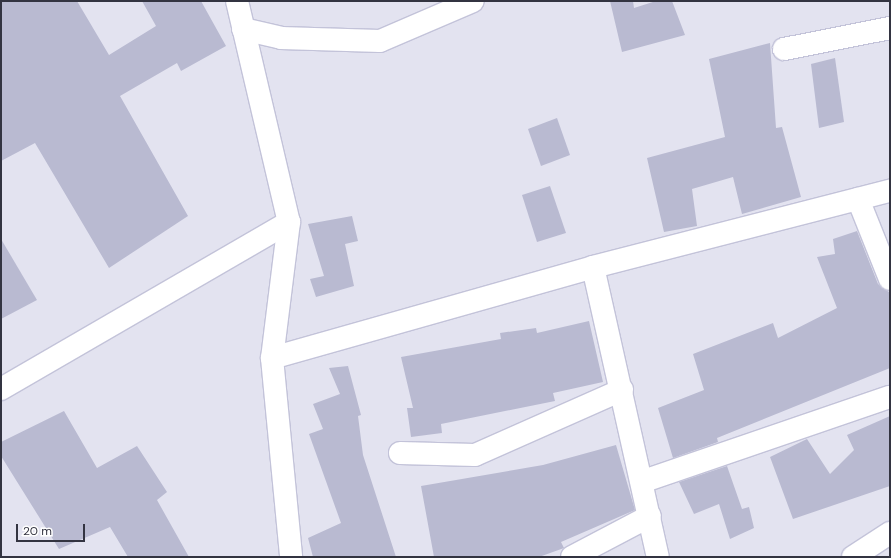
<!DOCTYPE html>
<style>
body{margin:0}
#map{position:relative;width:891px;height:558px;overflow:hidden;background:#e3e3f0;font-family:"DM Sans",sans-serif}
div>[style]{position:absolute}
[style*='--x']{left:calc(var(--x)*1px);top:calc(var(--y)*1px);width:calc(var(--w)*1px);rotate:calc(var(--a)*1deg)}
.building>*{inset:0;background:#b9bad1}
.roads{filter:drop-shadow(1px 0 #c3c3d9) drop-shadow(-1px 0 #c3c3d9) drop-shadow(0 1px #c3c3d9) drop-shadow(0 -1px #c3c3d9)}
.street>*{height:22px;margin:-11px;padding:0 11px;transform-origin:11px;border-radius:11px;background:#fff}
span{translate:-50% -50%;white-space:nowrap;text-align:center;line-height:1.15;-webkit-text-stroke:3px #fff;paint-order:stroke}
.frame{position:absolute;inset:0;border:2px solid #333441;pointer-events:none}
.scale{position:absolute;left:16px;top:524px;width:69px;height:18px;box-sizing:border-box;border:2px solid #333441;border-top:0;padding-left:5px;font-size:12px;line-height:14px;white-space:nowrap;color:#333441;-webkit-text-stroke:3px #fff;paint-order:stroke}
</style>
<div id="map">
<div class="building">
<div style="clip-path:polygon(1px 1px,77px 1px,109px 55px,156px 26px,142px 1px,201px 1px,226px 46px,181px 71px,177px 63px,120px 96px,188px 216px,109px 268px,35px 143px,1px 161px)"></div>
<div style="clip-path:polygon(610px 1px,633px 1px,634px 8px,656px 1px,672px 1px,685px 35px,622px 52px)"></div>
<div style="clip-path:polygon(770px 43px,776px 128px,782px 127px,801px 197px,742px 214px,733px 177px,692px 189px,697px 226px,664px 232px,647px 158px,725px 137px,709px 59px)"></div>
<div style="clip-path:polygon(835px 58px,844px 122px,819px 128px,811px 64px)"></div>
<div style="clip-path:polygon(557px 118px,570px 155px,541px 166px,528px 129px)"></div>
<div style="clip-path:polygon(550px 186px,566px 233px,537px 242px,522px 195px)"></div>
<div style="clip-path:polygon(352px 216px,358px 241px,345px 244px,354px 286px,316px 297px,310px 279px,324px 276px,308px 224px)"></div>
<div style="clip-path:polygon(857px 231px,878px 284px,890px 293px,890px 368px,717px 438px,718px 442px,673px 458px,658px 408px,704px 390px,693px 354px,773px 323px,778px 338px,837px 308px,817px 257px,835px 254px,833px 239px)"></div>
<div style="clip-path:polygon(1px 239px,37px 300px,1px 319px)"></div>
<div style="clip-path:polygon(589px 321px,603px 382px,553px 393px,555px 401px,441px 424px,442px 433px,411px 437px,407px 408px,413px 408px,401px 357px,501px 339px,500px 333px,536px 328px,537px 333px)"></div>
<div style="clip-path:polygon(348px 366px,361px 415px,358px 416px,363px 455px,396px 557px,313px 557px,308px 538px,341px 523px,309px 434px,323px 429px,313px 404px,340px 394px,329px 368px)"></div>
<div style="clip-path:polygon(64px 411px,97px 468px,137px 446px,167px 492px,157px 500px,189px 557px,128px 557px,110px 527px,59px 549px,1px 456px,1px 442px)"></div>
<div style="clip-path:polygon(890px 416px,890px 486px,793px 519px,770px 457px,807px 439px,830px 474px,854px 450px,847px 435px)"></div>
<div style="clip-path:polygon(616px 445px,635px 510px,561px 542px,564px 548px,539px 557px,434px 557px,421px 486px,543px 465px)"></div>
<div style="clip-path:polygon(727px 466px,742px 509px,749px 507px,754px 528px,730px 539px,719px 504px,694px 514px,679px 482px)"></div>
</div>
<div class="roads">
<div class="street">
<div style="--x:237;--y:1;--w:227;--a:76.8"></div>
<div style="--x:289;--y:222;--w:137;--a:97.1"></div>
<div style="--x:272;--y:358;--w:200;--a:84.5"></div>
<div style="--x:243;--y:29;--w:39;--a:13"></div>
<div style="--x:281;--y:38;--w:99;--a:1.7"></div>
<div style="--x:380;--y:41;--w:101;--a:-23.3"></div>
<div style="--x:784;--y:49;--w:108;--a:-11.2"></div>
<div style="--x:858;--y:199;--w:86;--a:68.2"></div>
<div style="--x:593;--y:267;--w:297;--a:77.4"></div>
<div style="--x:272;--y:358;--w:334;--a:-15.8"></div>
<div style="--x:593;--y:267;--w:307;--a:-14.4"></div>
<div style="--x:1;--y:389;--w:333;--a:-30.1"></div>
<div style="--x:400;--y:453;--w:75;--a:1.5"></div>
<div style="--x:475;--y:455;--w:161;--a:-23.9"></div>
<div style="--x:644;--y:481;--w:260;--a:-18.9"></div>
<div style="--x:572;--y:557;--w:88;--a:-27.7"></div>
<div style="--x:853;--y:557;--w:44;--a:-33"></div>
</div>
</div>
<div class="frame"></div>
<div class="scale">20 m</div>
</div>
